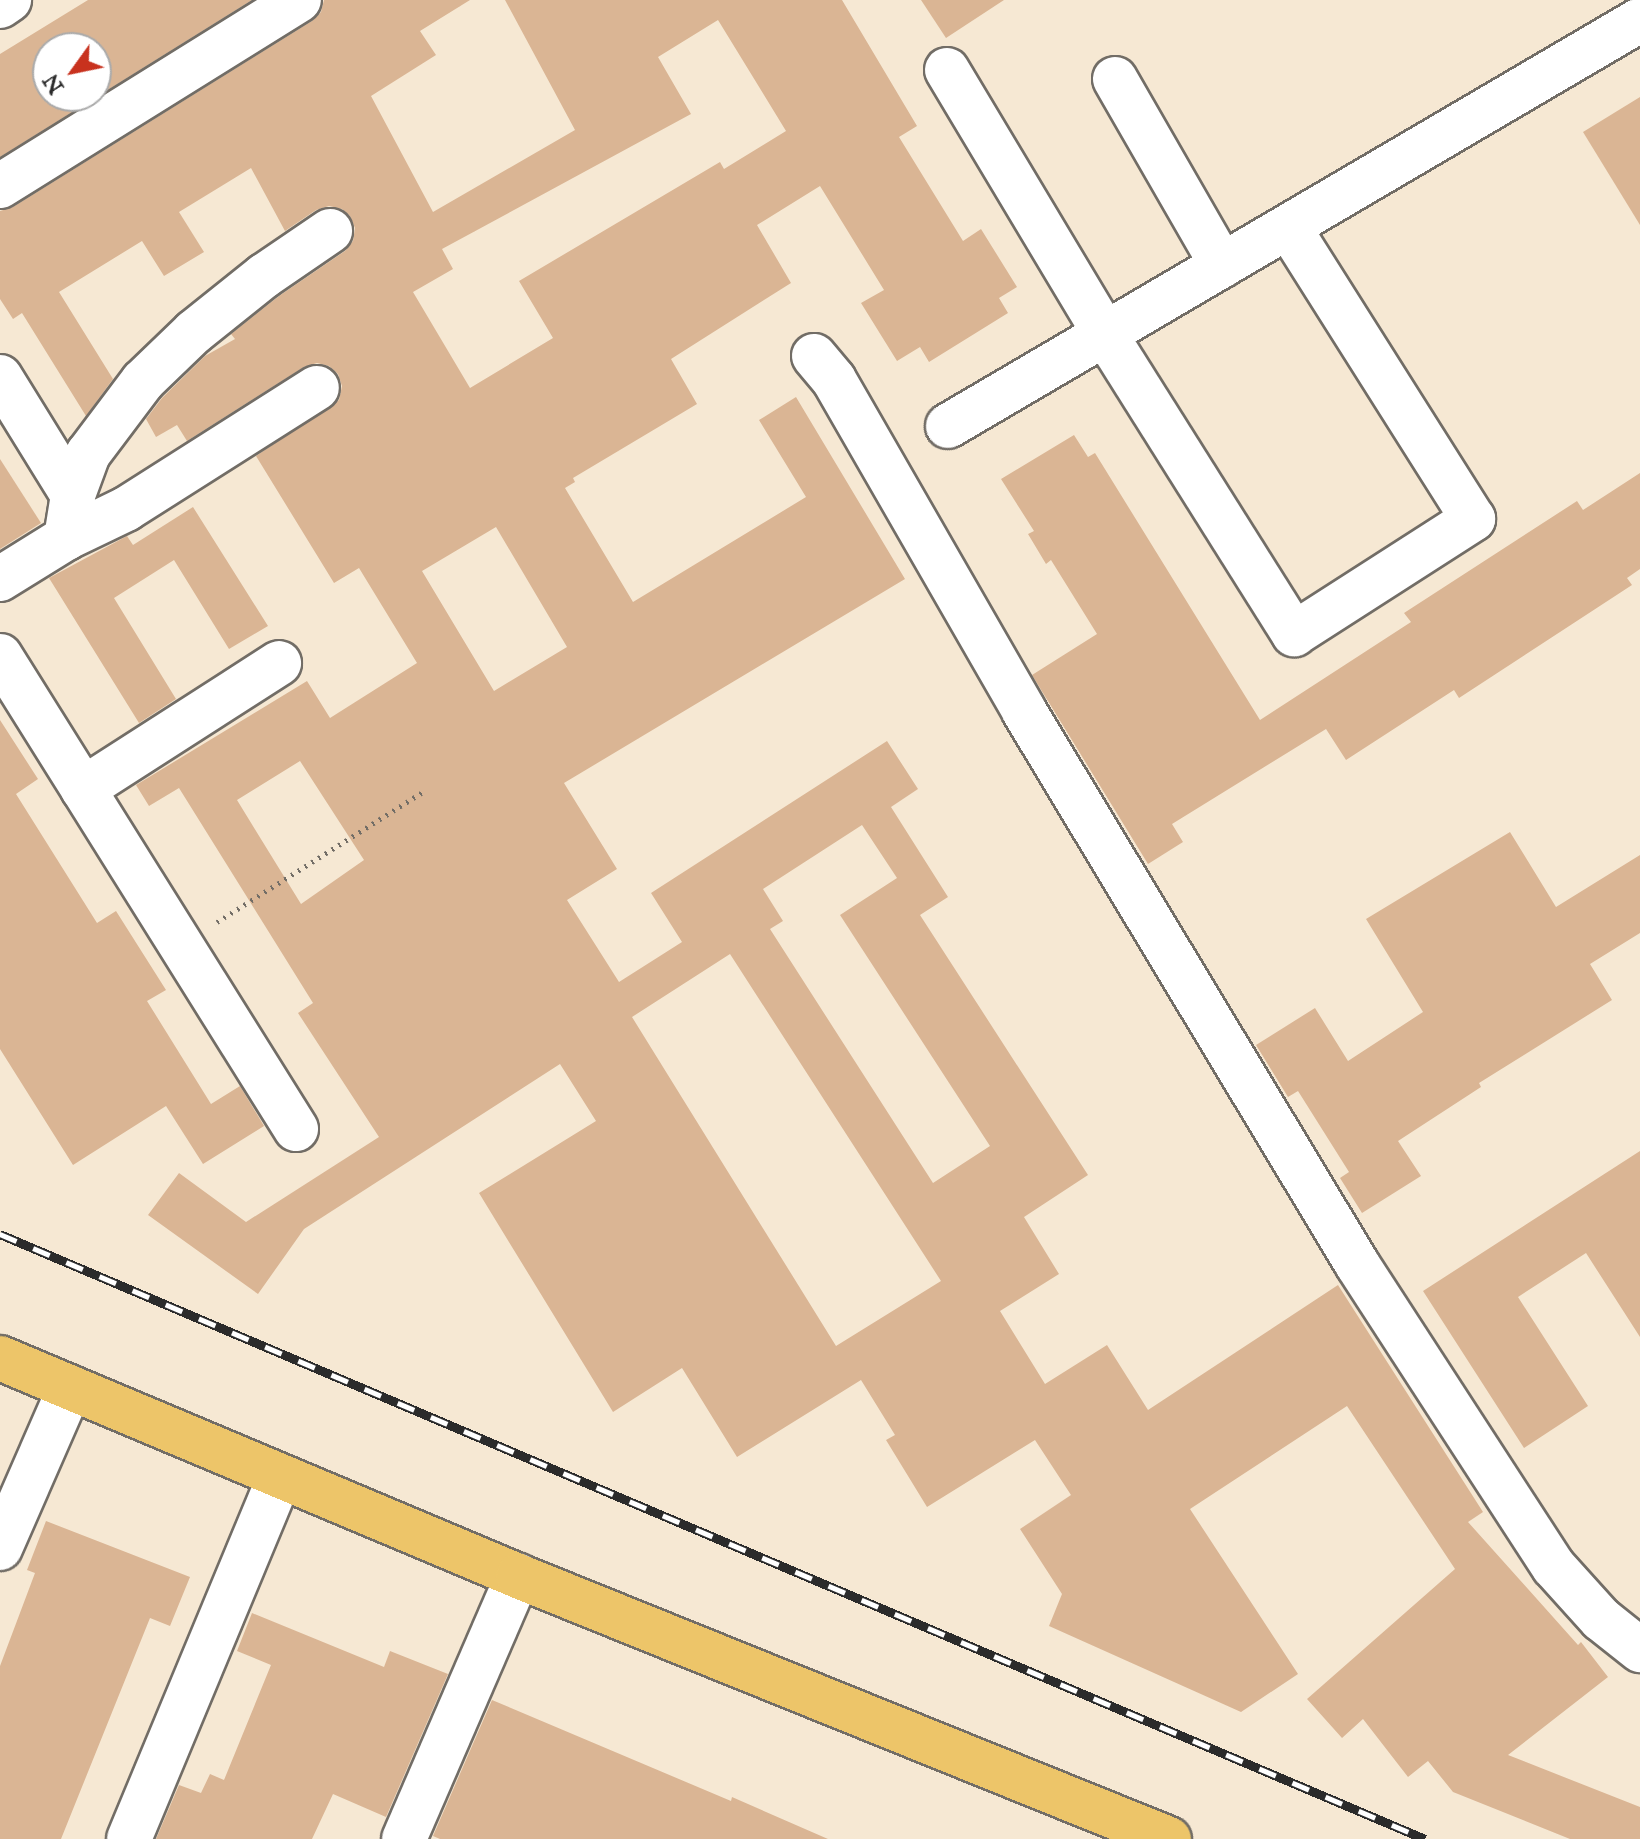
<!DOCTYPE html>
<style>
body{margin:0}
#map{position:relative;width:1640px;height:1839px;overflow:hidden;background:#f6e8d3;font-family:"IM FELL Great Primer",serif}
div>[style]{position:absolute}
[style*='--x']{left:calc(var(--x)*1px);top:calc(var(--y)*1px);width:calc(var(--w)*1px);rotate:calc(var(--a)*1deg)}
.building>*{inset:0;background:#dab594}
.path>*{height:5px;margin-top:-2.5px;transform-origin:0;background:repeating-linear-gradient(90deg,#726d66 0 2px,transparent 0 8px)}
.roads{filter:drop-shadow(2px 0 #726d66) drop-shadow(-2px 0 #726d66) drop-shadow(0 2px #726d66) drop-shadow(0 -2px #726d66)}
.minor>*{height:44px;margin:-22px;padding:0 22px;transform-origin:22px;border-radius:22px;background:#fff}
.major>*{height:44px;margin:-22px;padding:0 22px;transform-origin:22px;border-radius:22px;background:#edc569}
.rail>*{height:9px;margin-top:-4.5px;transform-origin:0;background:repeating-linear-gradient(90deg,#fff 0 18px,#2b2b2b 0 36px);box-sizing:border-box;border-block:2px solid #2b2b2b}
span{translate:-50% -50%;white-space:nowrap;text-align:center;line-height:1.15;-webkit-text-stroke:6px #fff;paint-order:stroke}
.north{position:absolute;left:32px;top:32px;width:80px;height:80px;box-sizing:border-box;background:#fff;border:2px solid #aaa;border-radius:50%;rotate:237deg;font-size:22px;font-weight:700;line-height:32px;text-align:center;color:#2b2b2b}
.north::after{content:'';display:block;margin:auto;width:28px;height:36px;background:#c8321e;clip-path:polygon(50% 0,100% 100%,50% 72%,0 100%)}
</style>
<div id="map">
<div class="building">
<div style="clip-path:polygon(evenodd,88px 0,252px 0,0 157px,0 54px,88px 0,48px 48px,96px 48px,96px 96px,48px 96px,48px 48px)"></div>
<div style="clip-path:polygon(evenodd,324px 0,470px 0,420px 31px,436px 55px,371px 96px,433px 212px,575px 130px,505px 0,842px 0,917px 126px,899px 137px,963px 241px,981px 229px,1017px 287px,999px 298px,1008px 313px,929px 362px,920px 347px,897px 361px,861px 303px,884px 290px,820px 186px,757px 225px,791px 283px,671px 359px,697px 404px,573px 478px,575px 482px,565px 488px,633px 602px,806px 497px,759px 420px,796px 397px,905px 579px,564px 783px,617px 869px,567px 900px,619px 982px,682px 942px,651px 893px,887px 741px,918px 789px,891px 807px,948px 897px,920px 915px,1088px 1175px,1024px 1217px,1059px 1274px,1000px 1311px,1045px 1384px,1107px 1345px,1148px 1410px,1338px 1285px,1483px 1512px,1468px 1522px,1578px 1645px,1581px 1642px,1608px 1677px,1508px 1755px,1640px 1807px,1640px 1839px,1570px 1839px,1453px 1792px,1428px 1761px,1408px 1777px,1363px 1719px,1342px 1738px,1307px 1699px,1455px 1569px,1347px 1406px,1190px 1509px,1298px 1674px,1241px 1712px,1049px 1626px,1062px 1594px,1020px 1529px,1071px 1495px,1035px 1440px,927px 1507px,886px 1440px,895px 1435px,861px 1380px,737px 1457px,682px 1368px,613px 1412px,479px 1193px,596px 1121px,560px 1064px,304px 1229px,258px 1294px,148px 1215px,179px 1173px,246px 1222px,379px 1137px,298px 1013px,313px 1003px,179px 788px,149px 806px,136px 785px,307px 681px,330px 718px,417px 663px,359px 568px,334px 583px,256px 456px,339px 400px,342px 386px,338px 374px,329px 366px,317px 363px,304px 367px,187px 441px,177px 425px,156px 437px,146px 419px,162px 398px,205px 356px,235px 339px,231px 334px,279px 296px,345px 251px,353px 241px,355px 228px,350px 216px,342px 209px,329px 206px,316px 210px,285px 231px,251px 168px,179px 212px,204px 252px,164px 276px,142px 241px,59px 292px,113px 379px,86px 416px,22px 313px,13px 319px,0 299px,0 211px,13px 207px,312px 21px,321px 12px,324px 0,718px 20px,786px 131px,724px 169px,720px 162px,519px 281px,553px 338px,470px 388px,413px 292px,453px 269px,442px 249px,691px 114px,658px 57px,718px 20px,324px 0,496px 527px,567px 647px,494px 691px,422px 571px,496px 527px,324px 0,300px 761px,364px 860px,301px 904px,237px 800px,300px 761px,324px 0,862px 825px,897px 878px,840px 915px,990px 1146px,933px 1183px,770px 929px,783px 921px,763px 889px,862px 825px,324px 0,730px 954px,941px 1281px,836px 1346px,632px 1017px,730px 954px)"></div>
<div style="clip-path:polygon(921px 0,1004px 0,946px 38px)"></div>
<div style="clip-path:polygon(1640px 97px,1640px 225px,1583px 132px)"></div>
<div style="clip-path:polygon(1074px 435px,1088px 457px,1095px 453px,1260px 720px,1411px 622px,1404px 613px,1577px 501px,1583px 510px,1640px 473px,1640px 569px,1627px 578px,1632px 585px,1459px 698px,1454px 690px,1346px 760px,1326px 729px,1172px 824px,1183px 842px,1148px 864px,1032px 675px,1097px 634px,1051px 560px,1046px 564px,1028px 534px,1034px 531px,1001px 479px)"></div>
<div style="clip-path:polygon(0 459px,41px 523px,0 549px)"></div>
<div style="clip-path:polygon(193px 507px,268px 626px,229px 649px,174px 560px,114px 598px,176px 699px,139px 723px,49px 578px,127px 536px,133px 545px)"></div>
<div style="clip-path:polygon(0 720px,38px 779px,16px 794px,97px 923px,116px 911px,166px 990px,147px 1001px,211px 1104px,240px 1086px,264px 1126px,203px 1164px,166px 1106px,73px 1165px,0 1049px)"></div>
<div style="clip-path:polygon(1510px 832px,1556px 907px,1640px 855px,1640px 933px,1590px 964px,1612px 1000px,1479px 1083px,1481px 1087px,1398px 1141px,1421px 1176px,1362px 1213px,1340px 1178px,1349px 1172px,1298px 1091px,1288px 1097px,1256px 1045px,1315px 1008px,1348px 1061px,1423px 1012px,1366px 919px)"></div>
<div style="clip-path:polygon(1640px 1151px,1640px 1337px,1586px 1253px,1518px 1297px,1588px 1406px,1524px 1448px,1423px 1291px)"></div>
<div style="clip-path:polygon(46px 1521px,190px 1577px,170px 1626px,150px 1618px,61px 1839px,0 1839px,0 1666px,35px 1573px,27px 1570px)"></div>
<div style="clip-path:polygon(252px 1613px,384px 1667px,390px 1651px,448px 1674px,386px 1817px,333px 1794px,312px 1839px,156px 1839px,179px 1785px,201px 1793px,210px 1774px,224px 1780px,271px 1665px,237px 1651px)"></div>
<div style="clip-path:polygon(492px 1700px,731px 1801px,732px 1797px,828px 1839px,440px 1839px,433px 1836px)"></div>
</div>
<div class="path">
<div style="--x:217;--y:922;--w:244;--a:-32.3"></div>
</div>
<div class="roads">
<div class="minor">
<div style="--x:0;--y:6;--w:11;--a:-34"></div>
<div style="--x:947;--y:70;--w:308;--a:59.1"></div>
<div style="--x:1105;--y:334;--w:355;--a:57.8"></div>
<div style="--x:1294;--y:634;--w:213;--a:-32.7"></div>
<div style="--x:1473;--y:519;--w:344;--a:-122.3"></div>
<div style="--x:1115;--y:79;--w:215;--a:60.1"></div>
<div style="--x:0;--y:186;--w:352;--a:-31.9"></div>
<div style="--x:814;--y:356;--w:31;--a:50"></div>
<div style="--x:834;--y:380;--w:382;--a:60.1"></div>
<div style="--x:1024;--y:711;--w:646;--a:58.94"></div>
<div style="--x:1357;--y:1264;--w:361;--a:57"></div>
<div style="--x:1554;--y:1567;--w:70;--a:47.9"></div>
<div style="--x:1601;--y:1619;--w:50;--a:38.5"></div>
<div style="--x:0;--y:377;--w:139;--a:58.3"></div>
<div style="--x:73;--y:495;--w:44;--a:99.2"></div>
<div style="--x:66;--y:538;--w:78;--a:148.2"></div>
<div style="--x:948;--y:426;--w:802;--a:-30.4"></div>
<div style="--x:73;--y:495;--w:44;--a:-69.9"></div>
<div style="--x:88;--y:454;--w:91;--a:-53"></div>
<div style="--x:143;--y:381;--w:71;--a:-43.9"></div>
<div style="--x:194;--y:332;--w:90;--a:-38.7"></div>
<div style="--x:264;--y:276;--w:80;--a:-34.3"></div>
<div style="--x:66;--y:538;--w:67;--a:-25.8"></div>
<div style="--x:126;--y:509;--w:226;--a:-32.4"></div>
<div style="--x:0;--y:656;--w:558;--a:57.96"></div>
<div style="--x:83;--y:789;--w:233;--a:-32.7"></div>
<div style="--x:0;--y:1548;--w:175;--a:-66.4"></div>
<div style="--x:129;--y:1839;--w:392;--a:-67.4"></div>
<div style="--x:404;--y:1839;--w:287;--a:-66.6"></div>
</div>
<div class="major">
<div style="--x:0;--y:1358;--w:562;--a:22.82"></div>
<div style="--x:518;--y:1576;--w:702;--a:22"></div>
</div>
</div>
<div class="rail">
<div style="--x:0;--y:1234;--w:1548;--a:23"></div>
</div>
<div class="north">N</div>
</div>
